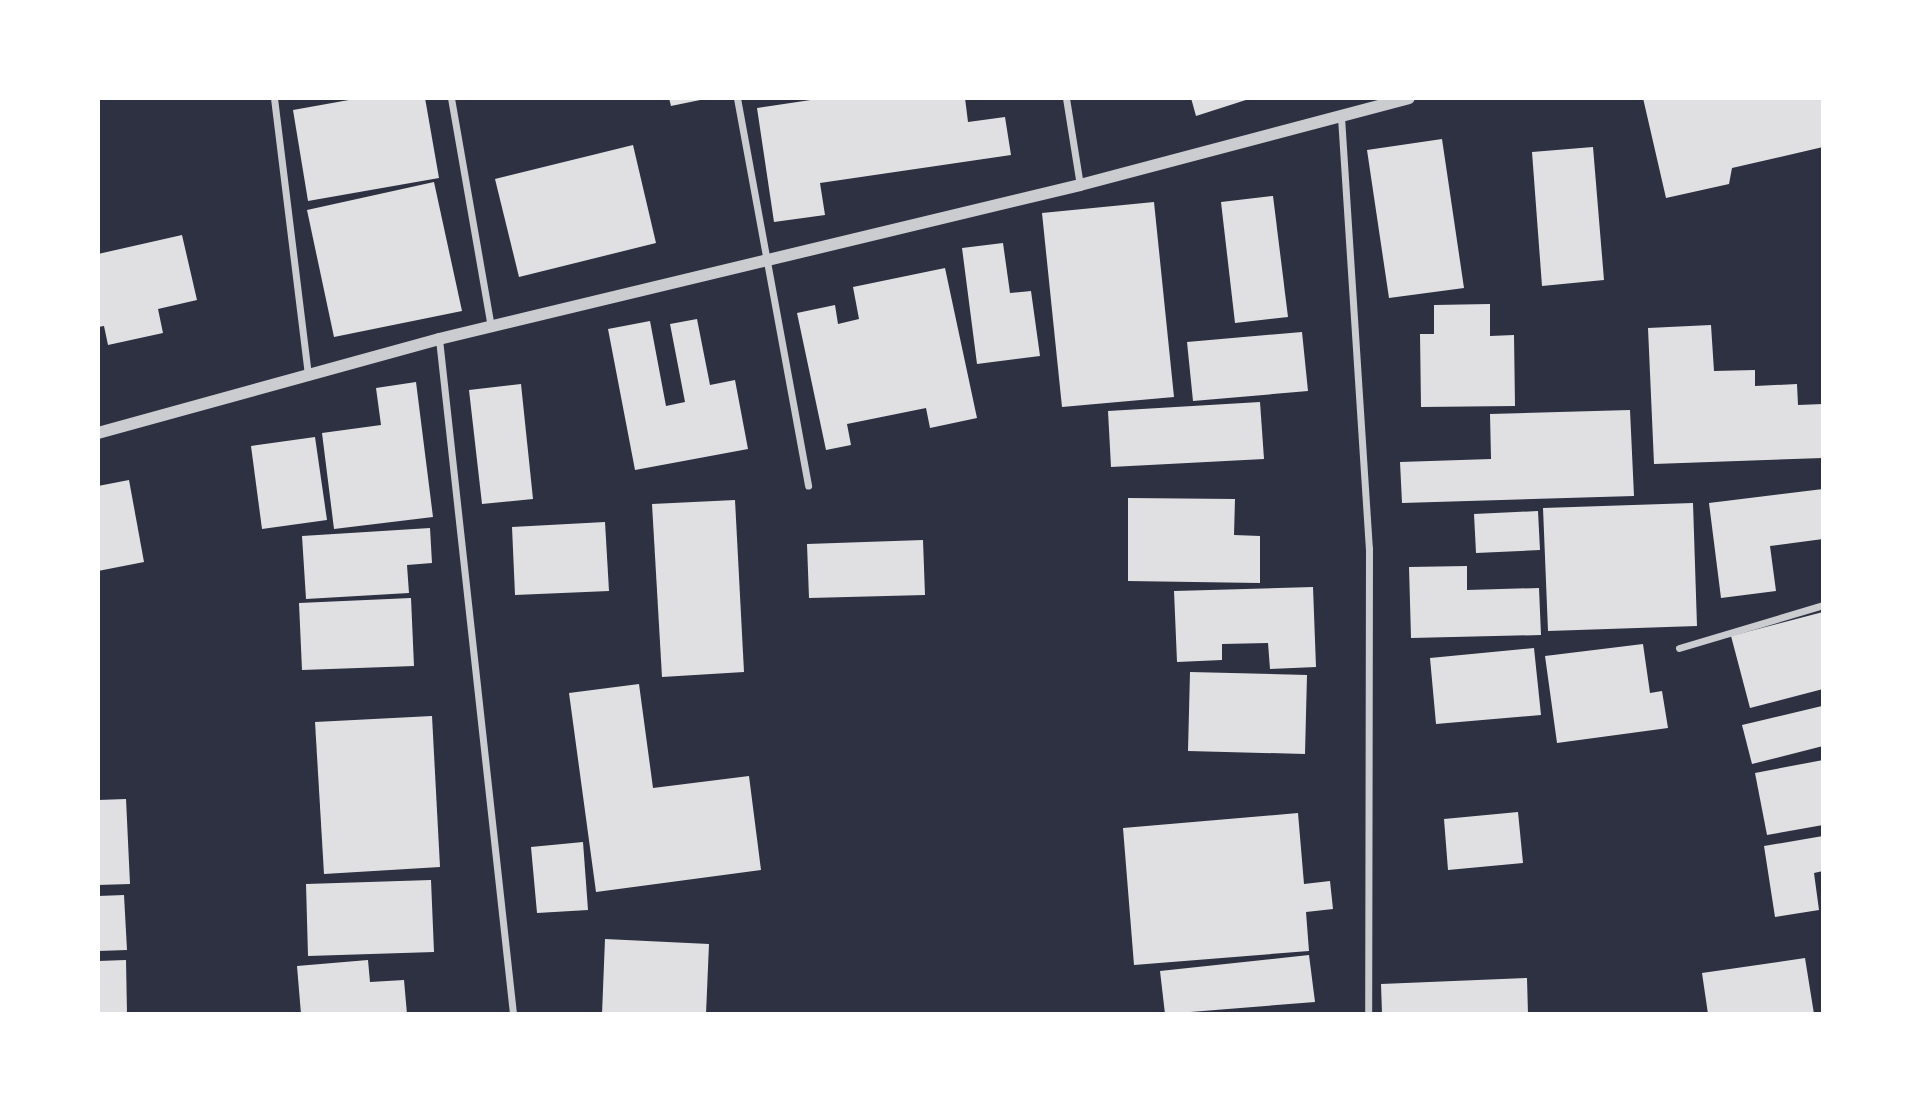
<!DOCTYPE html>
<style>
body{margin:0}
#map{position:relative;width:1921px;height:1112px;overflow:hidden;background:#2d3142;font-family:Overpass,sans-serif}
div>[style]{position:absolute}
[style*='--x']{left:calc(var(--x)*1px);top:calc(var(--y)*1px);width:calc(var(--w)*1px);rotate:calc(var(--a)*1deg)}
.building>*{inset:0;background:#e0e0e3}
.minor>*{height:7px;margin:-3.5px;padding:0 3.5px;transform-origin:3.5px;border-radius:3.5px;background:#caccd0}
.tertiary>*{height:12px;margin:-6px;padding:0 6px;transform-origin:6px;border-radius:6px;background:#caccd0}
span{translate:-50% -50%;white-space:nowrap;text-align:center;line-height:1.15;-webkit-text-stroke:7px #fff;paint-order:stroke}
.frame{position:absolute;inset:0;border:100px solid #fff;pointer-events:none}
</style>
<div id="map">
<div class="building">
<div style="clip-path:polygon(360px 98px,425px 98px,439px 178px,308px 201px,293px 110px)"></div>
<div style="clip-path:polygon(669px 98px,705px 98px,705px 99px,671px 106px)"></div>
<div style="clip-path:polygon(824px 98px,965px 98px,968px 122px,1005px 117px,1011px 155px,820px 183px,825px 215px,774px 222px,757px 108px)"></div>
<div style="clip-path:polygon(1191px 98px,1249px 98px,1249px 99px,1196px 116px)"></div>
<div style="clip-path:polygon(1643px 98px,1823px 98px,1823px 147px,1732px 168px,1729px 184px,1666px 198px)"></div>
<div style="clip-path:polygon(1442px 139px,1464px 288px,1389px 298px,1367px 150px)"></div>
<div style="clip-path:polygon(633px 145px,656px 243px,519px 277px,495px 179px)"></div>
<div style="clip-path:polygon(1593px 147px,1604px 280px,1542px 286px,1532px 152px)"></div>
<div style="clip-path:polygon(434px 182px,462px 311px,334px 337px,307px 210px)"></div>
<div style="clip-path:polygon(1273px 196px,1288px 317px,1235px 323px,1221px 202px)"></div>
<div style="clip-path:polygon(1154px 202px,1174px 397px,1062px 407px,1042px 213px)"></div>
<div style="clip-path:polygon(182px 235px,197px 300px,158px 309px,163px 333px,108px 345px,104px 326px,98px 327px,98px 254px)"></div>
<div style="clip-path:polygon(1003px 243px,1010px 293px,1031px 291px,1040px 356px,977px 364px,962px 248px)"></div>
<div style="clip-path:polygon(945px 268px,977px 418px,930px 428px,926px 408px,847px 424px,851px 445px,826px 450px,797px 313px,835px 305px,838px 324px,859px 319px,853px 287px)"></div>
<div style="clip-path:polygon(1490px 304px,1490px 336px,1514px 335px,1515px 406px,1421px 407px,1420px 334px,1434px 334px,1434px 305px)"></div>
<div style="clip-path:polygon(697px 319px,710px 385px,735px 380px,748px 449px,635px 470px,608px 329px,650px 321px,666px 406px,685px 402px,670px 324px)"></div>
<div style="clip-path:polygon(1711px 325px,1714px 371px,1755px 370px,1755px 386px,1797px 384px,1798px 405px,1823px 404px,1823px 458px,1654px 464px,1648px 328px)"></div>
<div style="clip-path:polygon(1302px 332px,1308px 391px,1193px 401px,1187px 342px)"></div>
<div style="clip-path:polygon(416px 382px,433px 517px,334px 529px,322px 433px,381px 425px,376px 388px)"></div>
<div style="clip-path:polygon(521px 384px,533px 499px,482px 504px,469px 390px)"></div>
<div style="clip-path:polygon(1260px 402px,1264px 459px,1111px 467px,1108px 411px)"></div>
<div style="clip-path:polygon(1630px 410px,1634px 496px,1402px 503px,1400px 462px,1491px 459px,1490px 414px)"></div>
<div style="clip-path:polygon(315px 437px,327px 520px,262px 529px,251px 446px)"></div>
<div style="clip-path:polygon(129px 480px,144px 562px,98px 571px,98px 486px)"></div>
<div style="clip-path:polygon(1823px 489px,1823px 539px,1770px 546px,1776px 591px,1721px 598px,1709px 503px)"></div>
<div style="clip-path:polygon(1128px 498px,1235px 499px,1234px 535px,1260px 536px,1260px 583px,1128px 581px)"></div>
<div style="clip-path:polygon(735px 500px,744px 672px,662px 677px,652px 504px)"></div>
<div style="clip-path:polygon(1693px 503px,1697px 626px,1548px 631px,1543px 508px)"></div>
<div style="clip-path:polygon(1538px 511px,1540px 550px,1476px 553px,1474px 514px)"></div>
<div style="clip-path:polygon(605px 522px,609px 591px,515px 595px,512px 527px)"></div>
<div style="clip-path:polygon(430px 528px,432px 563px,407px 565px,409px 593px,306px 599px,302px 536px)"></div>
<div style="clip-path:polygon(923px 540px,925px 595px,809px 598px,807px 544px)"></div>
<div style="clip-path:polygon(1467px 566px,1467px 590px,1539px 588px,1541px 635px,1411px 638px,1409px 567px)"></div>
<div style="clip-path:polygon(1313px 587px,1316px 667px,1270px 669px,1268px 643px,1222px 644px,1222px 660px,1177px 662px,1174px 591px)"></div>
<div style="clip-path:polygon(411px 598px,414px 666px,302px 670px,299px 603px)"></div>
<div style="clip-path:polygon(1823px 612px,1823px 689px,1750px 708px,1731px 636px)"></div>
<div style="clip-path:polygon(1643px 644px,1650px 693px,1662px 691px,1668px 728px,1557px 743px,1545px 656px)"></div>
<div style="clip-path:polygon(1534px 648px,1541px 715px,1436px 724px,1430px 658px)"></div>
<div style="clip-path:polygon(1190px 672px,1307px 675px,1305px 754px,1188px 751px)"></div>
<div style="clip-path:polygon(639px 684px,653px 788px,749px 776px,761px 870px,596px 892px,569px 693px)"></div>
<div style="clip-path:polygon(1822px 706px,1823px 746px,1752px 764px,1742px 725px)"></div>
<div style="clip-path:polygon(432px 716px,440px 867px,324px 874px,315px 722px)"></div>
<div style="clip-path:polygon(1823px 760px,1823px 825px,1767px 835px,1755px 773px)"></div>
<div style="clip-path:polygon(126px 799px,130px 884px,98px 885px,98px 800px)"></div>
<div style="clip-path:polygon(1518px 812px,1523px 863px,1448px 870px,1444px 819px)"></div>
<div style="clip-path:polygon(1298px 813px,1304px 884px,1330px 881px,1333px 909px,1306px 912px,1309px 951px,1134px 965px,1123px 828px)"></div>
<div style="clip-path:polygon(1823px 836px,1823px 871px,1814px 873px,1819px 910px,1775px 917px,1764px 846px)"></div>
<div style="clip-path:polygon(583px 842px,588px 910px,537px 913px,531px 847px)"></div>
<div style="clip-path:polygon(431px 880px,434px 952px,308px 956px,306px 884px)"></div>
<div style="clip-path:polygon(124px 895px,127px 950px,98px 951px,98px 896px)"></div>
<div style="clip-path:polygon(605px 939px,709px 944px,706px 1014px,602px 1014px)"></div>
<div style="clip-path:polygon(1309px 955px,1315px 1002px,1165px 1014px,1160px 971px)"></div>
<div style="clip-path:polygon(1805px 958px,1814px 1014px,1708px 1014px,1702px 973px)"></div>
<div style="clip-path:polygon(126px 960px,127px 1014px,98px 1014px,98px 961px)"></div>
<div style="clip-path:polygon(368px 960px,370px 982px,404px 980px,407px 1014px,301px 1014px,297px 966px)"></div>
<div style="clip-path:polygon(1527px 978px,1528px 1014px,1382px 1014px,1381px 984px)"></div>
</div>
<div class="minor">
<div style="--x:274;--y:98;--w:279;--a:83"></div>
<div style="--x:451;--y:98;--w:232;--a:80.1"></div>
<div style="--x:737;--y:98;--w:394;--a:79.6"></div>
<div style="--x:1066;--y:98;--w:88;--a:80.9"></div>
<div style="--x:1341;--y:117;--w:432;--a:86.3"></div>
<div style="--x:1369;--y:548;--w:466;--a:90.1"></div>
<div style="--x:439;--y:339;--w:679;--a:83.74"></div>
<div style="--x:1679;--y:648;--w:150;--a:-16.6"></div>
</div>
<div class="tertiary">
<div style="--x:98;--y:433;--w:354;--a:-15.4"></div>
<div style="--x:439;--y:339;--w:659;--a:-13.51"></div>
<div style="--x:1080;--y:185;--w:340;--a:-14.8"></div>
</div>
<div class="frame"></div>
</div>
